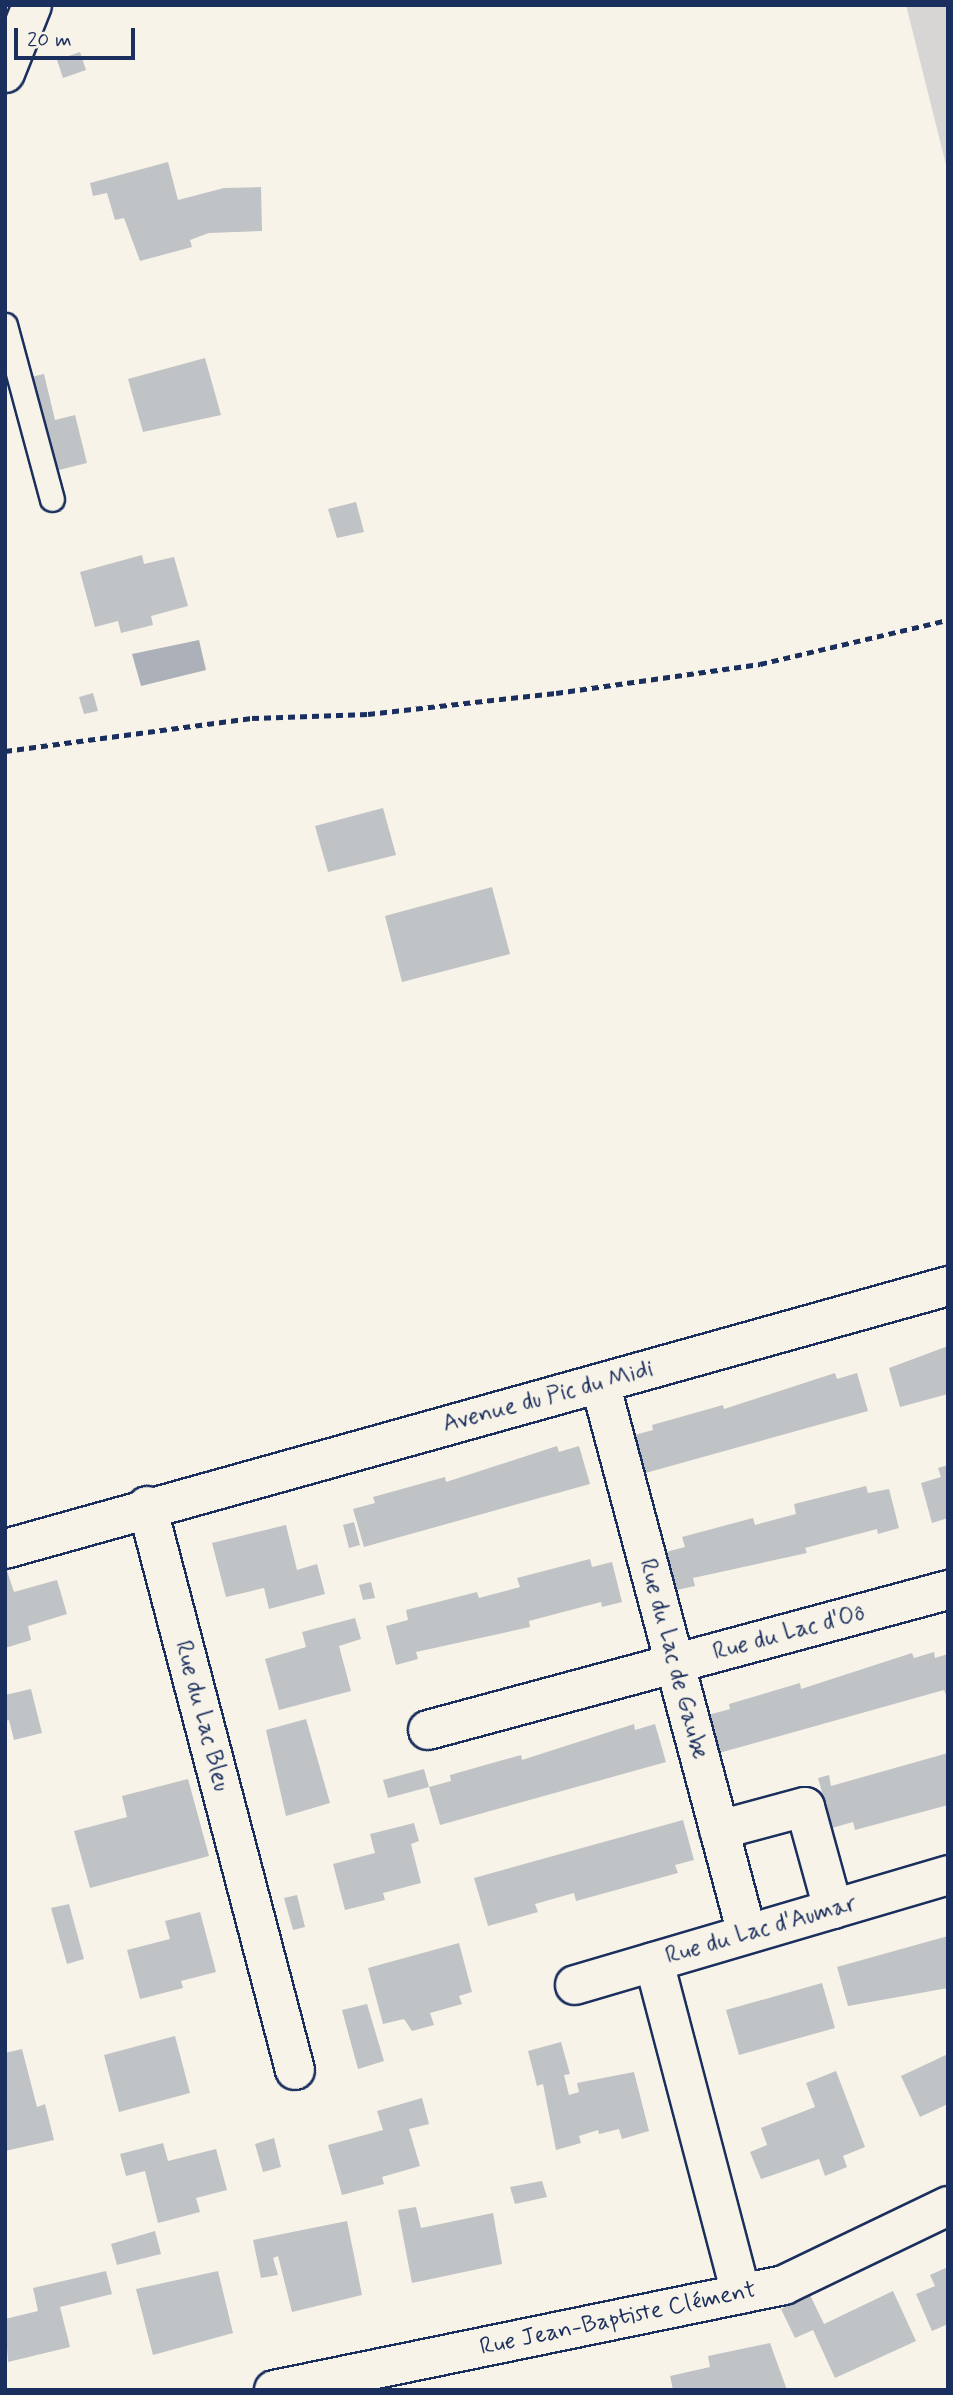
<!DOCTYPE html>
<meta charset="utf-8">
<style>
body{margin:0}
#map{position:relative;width:953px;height:2395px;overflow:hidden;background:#f7f3e8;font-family:Mynerve,sans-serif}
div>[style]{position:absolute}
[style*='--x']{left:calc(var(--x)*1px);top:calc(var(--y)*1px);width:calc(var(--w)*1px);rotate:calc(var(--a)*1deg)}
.green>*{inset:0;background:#d7d6d4}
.water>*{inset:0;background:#acb0b9}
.building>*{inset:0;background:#c0c3c5}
.path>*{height:4.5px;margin-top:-2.25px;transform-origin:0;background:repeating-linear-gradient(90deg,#1b2f5e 0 7px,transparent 0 12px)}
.roads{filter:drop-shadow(2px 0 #1b2f5e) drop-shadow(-2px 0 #1b2f5e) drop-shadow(0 2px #1b2f5e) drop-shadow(0 -2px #1b2f5e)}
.service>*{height:23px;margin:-11.5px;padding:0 11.5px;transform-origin:11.5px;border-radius:11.5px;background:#f7f3e8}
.minor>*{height:38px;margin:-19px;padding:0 19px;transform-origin:19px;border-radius:19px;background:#f7f3e8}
span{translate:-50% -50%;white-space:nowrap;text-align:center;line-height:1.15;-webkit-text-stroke:5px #f7f3e8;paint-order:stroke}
.street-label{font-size:24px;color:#1b2f5e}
.frame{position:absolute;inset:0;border:7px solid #1b2f5e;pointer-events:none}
.scale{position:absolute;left:14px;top:28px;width:121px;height:32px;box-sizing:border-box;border:4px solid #1b2f5e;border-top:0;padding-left:9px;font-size:21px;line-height:24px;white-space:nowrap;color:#1b2f5e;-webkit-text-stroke:5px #f7f3e8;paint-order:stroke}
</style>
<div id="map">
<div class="green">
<div style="clip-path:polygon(906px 5px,948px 5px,948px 173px)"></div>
</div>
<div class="water">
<div style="clip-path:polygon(199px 640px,206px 670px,141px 686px,132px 654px)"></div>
</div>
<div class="building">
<div style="clip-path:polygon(80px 52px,86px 70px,63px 78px,57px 60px)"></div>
<div style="clip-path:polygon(168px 162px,178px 200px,224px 188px,261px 187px,262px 231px,209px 233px,190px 240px,192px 247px,140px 261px,124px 218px,115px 220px,107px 193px,93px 196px,90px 183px)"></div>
<div style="clip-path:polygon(205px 358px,221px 415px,143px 432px,128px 379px)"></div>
<div style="clip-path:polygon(44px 374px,55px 420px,75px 415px,87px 463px,55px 471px,31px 377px)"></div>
<div style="clip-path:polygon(356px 502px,364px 532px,337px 538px,328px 509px)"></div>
<div style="clip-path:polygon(142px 555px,144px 564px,174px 557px,188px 606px,151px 616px,153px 625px,121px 633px,118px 621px,95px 627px,80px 572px)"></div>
<div style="clip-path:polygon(93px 693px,98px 711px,84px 714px,79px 697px)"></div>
<div style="clip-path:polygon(383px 808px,396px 855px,328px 872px,315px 826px)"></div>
<div style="clip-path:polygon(492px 887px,510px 954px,402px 982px,385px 916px)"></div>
<div style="clip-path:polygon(948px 1346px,948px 1394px,900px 1407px,889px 1368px)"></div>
<div style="clip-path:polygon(835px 1373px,837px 1379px,857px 1373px,868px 1411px,642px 1474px,631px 1436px,653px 1430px,652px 1425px,723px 1405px,724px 1409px)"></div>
<div style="clip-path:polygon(557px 1446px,559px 1452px,579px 1446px,590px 1484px,364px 1547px,353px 1509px,375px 1503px,373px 1497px,445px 1477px,446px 1482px)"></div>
<div style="clip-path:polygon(948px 1465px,948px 1518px,932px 1523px,921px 1483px,941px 1477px,938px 1468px)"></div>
<div style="clip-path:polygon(866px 1486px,868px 1493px,889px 1489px,899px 1528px,878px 1534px,877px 1529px,805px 1548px,807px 1553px,693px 1578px,695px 1586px,672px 1591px,662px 1553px,685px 1547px,682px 1537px,753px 1518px,755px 1525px,796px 1514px,794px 1504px)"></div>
<div style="clip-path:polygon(354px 1522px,360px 1545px,349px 1548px,343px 1525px)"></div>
<div style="clip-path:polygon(286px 1525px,297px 1570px,317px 1564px,325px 1594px,269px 1609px,264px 1588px,226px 1597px,212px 1543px)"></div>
<div style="clip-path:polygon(590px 1559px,592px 1567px,612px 1562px,622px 1602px,602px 1607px,601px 1602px,529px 1621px,530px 1627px,416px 1652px,418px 1659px,396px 1665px,386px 1626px,408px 1620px,406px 1610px,477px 1592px,479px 1598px,520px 1587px,517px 1578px)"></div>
<div style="clip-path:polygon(5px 1565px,14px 1592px,57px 1580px,67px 1614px,28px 1626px,31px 1640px,5px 1648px)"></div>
<div style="clip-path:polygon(371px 1582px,375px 1598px,363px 1600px,359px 1585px)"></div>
<div style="clip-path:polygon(355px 1618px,361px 1639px,339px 1646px,351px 1691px,279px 1710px,265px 1659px,306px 1647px,302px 1632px)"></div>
<div style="clip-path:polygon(934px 1652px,935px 1658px,948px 1654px,948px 1700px,944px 1690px,719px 1753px,708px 1715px,730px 1709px,729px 1704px,800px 1683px,801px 1689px,912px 1653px,914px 1658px)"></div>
<div style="clip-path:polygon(31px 1689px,42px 1733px,14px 1740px,9px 1720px,5px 1721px,5px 1695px)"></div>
<div style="clip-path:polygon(306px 1719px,330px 1803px,286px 1816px,266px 1730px)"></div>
<div style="clip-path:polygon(634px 1724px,635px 1730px,655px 1724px,666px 1762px,440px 1825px,429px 1787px,451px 1781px,450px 1775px,521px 1755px,522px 1760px)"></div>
<div style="clip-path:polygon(948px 1753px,948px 1805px,855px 1830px,853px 1822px,832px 1828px,818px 1778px,829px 1775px,831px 1786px)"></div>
<div style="clip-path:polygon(424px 1769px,429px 1787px,388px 1798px,383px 1780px)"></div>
<div style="clip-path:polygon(188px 1779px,209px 1856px,90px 1888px,74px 1831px,127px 1817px,122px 1796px)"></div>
<div style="clip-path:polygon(683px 1820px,694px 1860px,675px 1865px,678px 1873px,576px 1901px,574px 1893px,535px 1904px,538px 1912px,488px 1926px,474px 1878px)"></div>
<div style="clip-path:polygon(414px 1823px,419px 1841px,411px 1844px,421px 1883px,383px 1893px,385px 1900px,345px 1910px,333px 1864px,375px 1853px,370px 1834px)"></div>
<div style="clip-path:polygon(297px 1895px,305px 1927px,293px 1930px,284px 1898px)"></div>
<div style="clip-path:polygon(69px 1904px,84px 1959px,67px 1964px,51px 1908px)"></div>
<div style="clip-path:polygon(200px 1912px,216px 1972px,181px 1981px,183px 1988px,140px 1999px,127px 1950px,170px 1939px,165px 1921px)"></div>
<div style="clip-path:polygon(948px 1936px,948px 1988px,848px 2006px,837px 1967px)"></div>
<div style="clip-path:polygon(459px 1943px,472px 1992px,459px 1996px,462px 2004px,430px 2013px,434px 2025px,412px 2031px,404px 2019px,383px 2024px,368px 1968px)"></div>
<div style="clip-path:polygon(822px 1983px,835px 2028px,739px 2055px,726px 2010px)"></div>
<div style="clip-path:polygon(367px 2004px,384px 2061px,358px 2069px,342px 2010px)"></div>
<div style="clip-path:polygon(175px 2036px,190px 2093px,119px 2112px,104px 2055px)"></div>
<div style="clip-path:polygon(561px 2042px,570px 2074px,564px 2075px,569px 2095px,579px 2092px,577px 2083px,634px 2072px,649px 2131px,622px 2139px,619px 2129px,599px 2134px,598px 2130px,579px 2136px,581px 2143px,556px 2150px,543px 2084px,537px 2086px,528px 2051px)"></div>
<div style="clip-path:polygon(22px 2049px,37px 2107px,45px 2104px,54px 2140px,5px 2151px,5px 2053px)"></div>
<div style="clip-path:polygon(948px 2054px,948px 2104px,920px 2117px,901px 2076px)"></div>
<div style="clip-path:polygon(836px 2071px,865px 2147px,843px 2156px,847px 2167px,825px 2176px,819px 2159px,761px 2179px,750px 2152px,767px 2145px,761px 2128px,815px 2107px,806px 2083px)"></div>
<div style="clip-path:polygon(422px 2098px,429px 2124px,409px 2129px,420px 2166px,382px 2177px,384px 2184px,342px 2195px,328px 2145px,383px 2130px,377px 2111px)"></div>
<div style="clip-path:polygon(274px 2138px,281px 2167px,263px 2172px,255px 2144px)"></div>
<div style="clip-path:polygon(163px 2143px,168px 2161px,216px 2149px,227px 2190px,196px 2198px,200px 2212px,158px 2223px,145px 2171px,126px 2176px,120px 2154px)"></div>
<div style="clip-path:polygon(542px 2181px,547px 2197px,515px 2204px,510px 2187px)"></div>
<div style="clip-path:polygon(416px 2207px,421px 2228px,493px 2213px,502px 2264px,412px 2283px,398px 2210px)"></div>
<div style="clip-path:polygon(347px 2221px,362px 2295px,292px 2312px,278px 2256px,273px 2258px,278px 2275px,261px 2278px,253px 2240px)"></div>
<div style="clip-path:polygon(155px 2231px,161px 2254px,117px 2265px,111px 2244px)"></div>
<div style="clip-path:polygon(948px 2267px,948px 2324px,932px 2331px,916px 2294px,935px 2286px,930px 2275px)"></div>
<div style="clip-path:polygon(106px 2271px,112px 2294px,60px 2307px,70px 2347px,8px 2362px,5px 2319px,38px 2311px,33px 2288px)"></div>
<div style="clip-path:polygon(218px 2271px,233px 2333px,153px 2355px,136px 2289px)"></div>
<div style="clip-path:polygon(893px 2291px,916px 2341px,835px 2378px,813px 2330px,795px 2338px,781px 2309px,810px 2295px,824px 2324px)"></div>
<div style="clip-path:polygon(770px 2343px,787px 2390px,673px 2390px,670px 2376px,710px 2367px,708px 2356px)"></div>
</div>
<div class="path">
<div style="--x:5;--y:751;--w:249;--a:-7.6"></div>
<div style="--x:252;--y:718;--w:116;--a:-2"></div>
<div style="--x:368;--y:714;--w:189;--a:-6.4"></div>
<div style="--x:556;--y:693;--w:206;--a:-8.1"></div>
<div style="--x:760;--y:664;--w:193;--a:-13.2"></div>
</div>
<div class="roads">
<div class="service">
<div style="--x:5;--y:325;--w:180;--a:74.9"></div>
</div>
<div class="minor">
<div style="--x:5;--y:73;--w:73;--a:-68.3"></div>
<div style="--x:600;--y:1383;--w:570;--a:75.06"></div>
<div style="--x:147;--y:1506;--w:583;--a:75.3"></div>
<div style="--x:5;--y:1549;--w:979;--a:-15.58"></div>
<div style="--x:428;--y:1730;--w:539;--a:-15.07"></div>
<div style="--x:719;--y:1830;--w:89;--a:-15"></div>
<div style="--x:805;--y:1807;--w:106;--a:74.6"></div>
<div style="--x:654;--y:1962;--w:343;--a:75.3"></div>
<div style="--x:575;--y:1985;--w:389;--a:-16.4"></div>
<div style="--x:274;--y:2390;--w:521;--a:-11.63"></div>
<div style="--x:784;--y:2285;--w:182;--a:-25.7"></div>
</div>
</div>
<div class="street-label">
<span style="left:548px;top:1397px;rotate:-15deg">Avenue du Pic du Midi</span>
<span style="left:789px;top:1633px;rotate:-15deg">Rue du Lac d'Oô</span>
<span style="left:673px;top:1659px;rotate:75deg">Rue du Lac de Gaube</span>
<span style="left:202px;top:1716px;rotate:75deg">Rue du Lac Bleu</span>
<span style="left:761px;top:1930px;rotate:-16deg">Rue du Lac d'Aumar</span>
<span style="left:618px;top:2319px;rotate:-12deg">Rue Jean-Baptiste Clément</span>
</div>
<div class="frame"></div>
<div class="scale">20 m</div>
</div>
